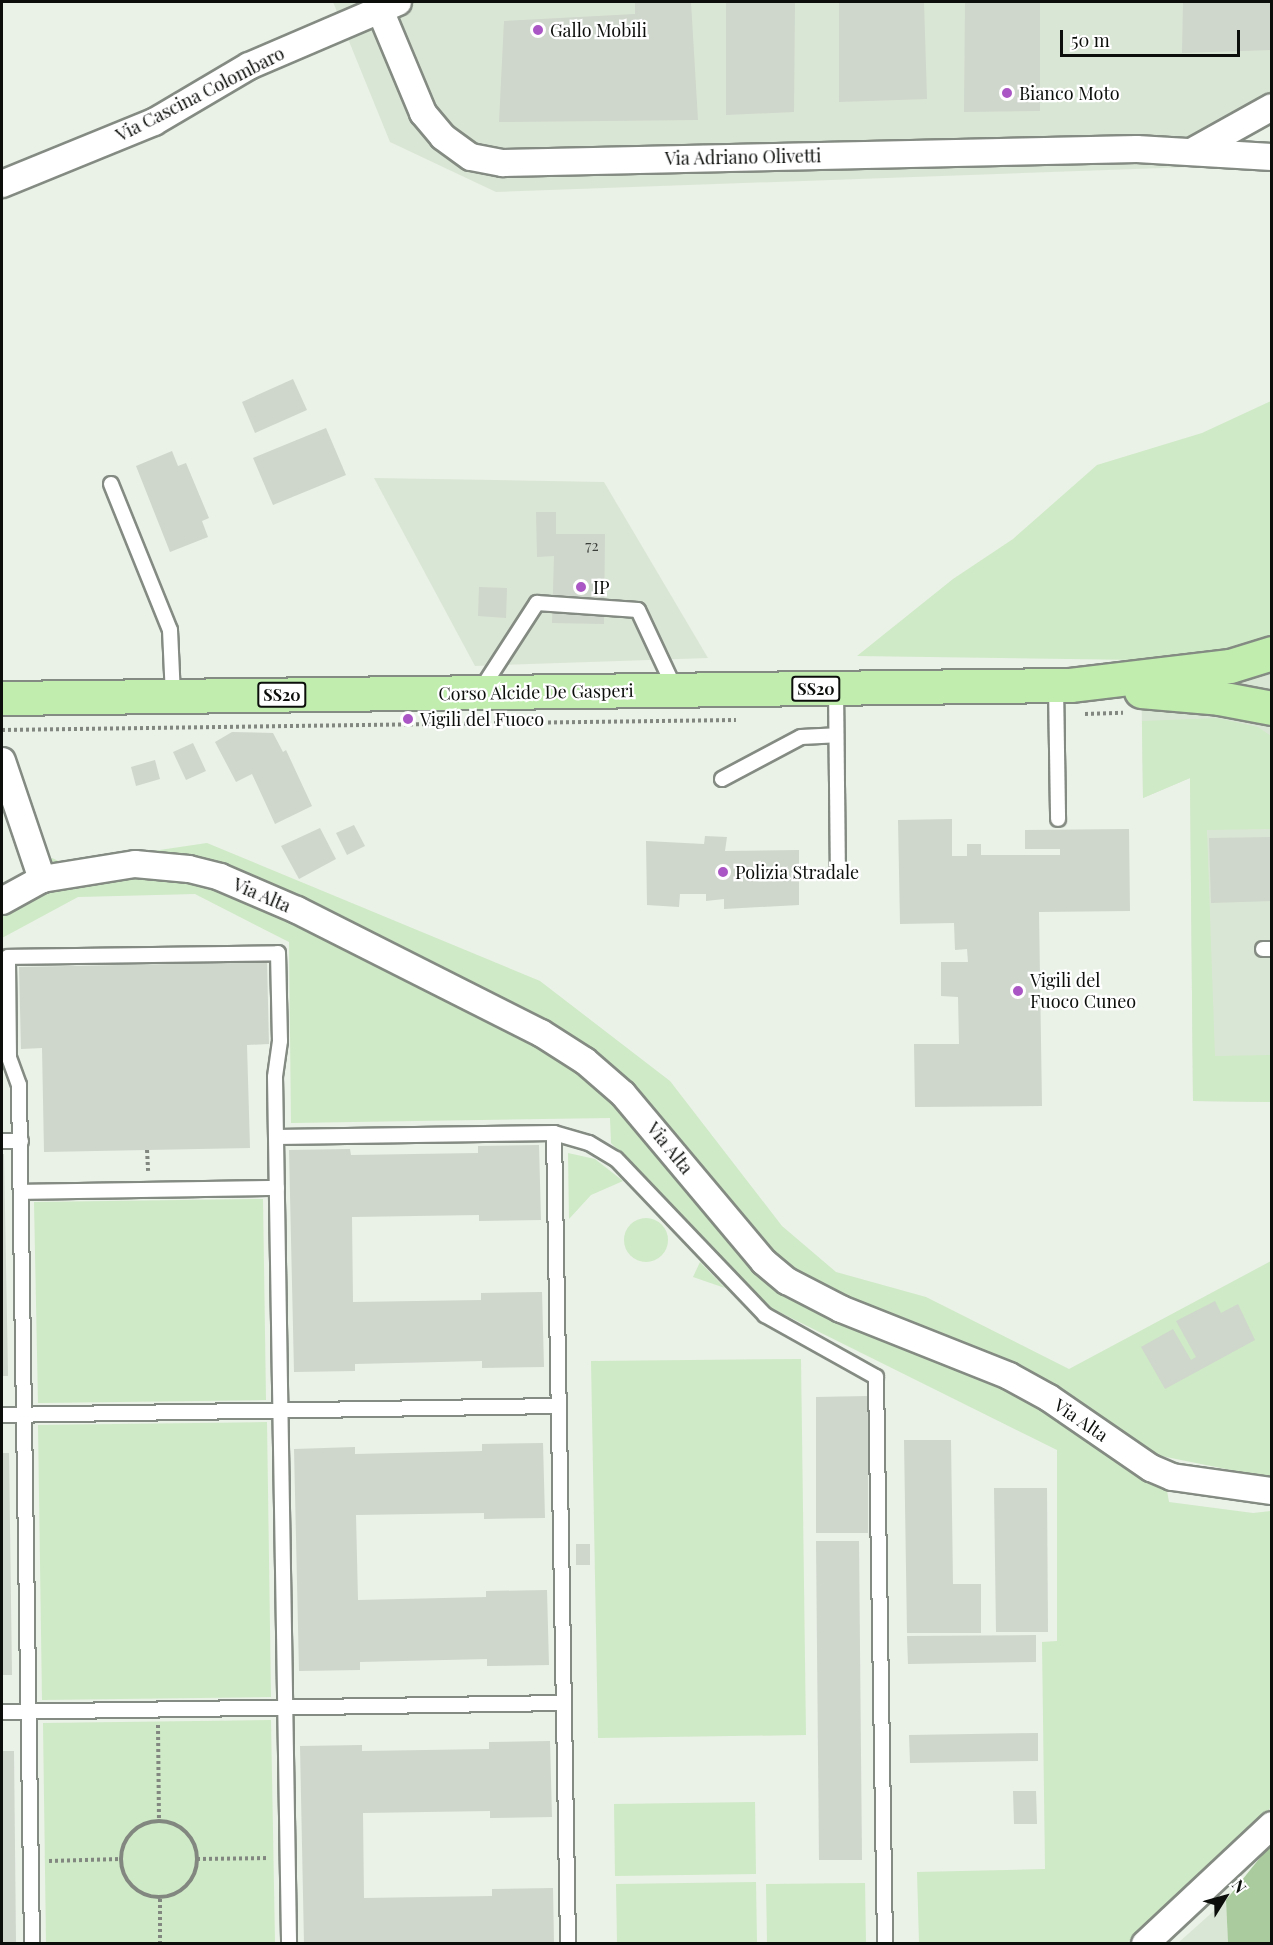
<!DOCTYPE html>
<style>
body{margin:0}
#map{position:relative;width:1273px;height:1945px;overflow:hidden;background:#eaf1e7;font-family:"Playfair Display",serif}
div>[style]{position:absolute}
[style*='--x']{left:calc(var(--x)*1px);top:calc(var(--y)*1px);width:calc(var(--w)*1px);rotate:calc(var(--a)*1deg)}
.built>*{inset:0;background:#dae6d5}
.green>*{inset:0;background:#cfeac6}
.round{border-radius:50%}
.forest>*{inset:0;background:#a9cb9d}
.building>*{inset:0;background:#cfd6cc}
.path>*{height:4px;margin-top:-2px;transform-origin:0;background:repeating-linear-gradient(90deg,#828780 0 3px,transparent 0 6px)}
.path>.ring{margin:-2px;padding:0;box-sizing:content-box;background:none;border:4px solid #828780;border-radius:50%}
.roads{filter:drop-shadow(2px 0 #848b82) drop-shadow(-2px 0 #848b82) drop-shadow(0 2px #848b82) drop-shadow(0 -2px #848b82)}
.service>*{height:14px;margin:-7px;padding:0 7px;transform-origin:7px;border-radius:7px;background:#fff}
.minor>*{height:26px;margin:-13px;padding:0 13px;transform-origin:13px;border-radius:13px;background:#fff}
.primary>*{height:33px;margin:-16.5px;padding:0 16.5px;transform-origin:16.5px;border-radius:16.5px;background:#c1eeaf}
.dots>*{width:16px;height:16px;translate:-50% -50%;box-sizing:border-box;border:3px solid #fff;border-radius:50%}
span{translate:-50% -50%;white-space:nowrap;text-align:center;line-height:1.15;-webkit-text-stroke:4.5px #fff;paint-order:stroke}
.number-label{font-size:15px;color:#3c403b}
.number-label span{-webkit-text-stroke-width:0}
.shield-label span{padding:2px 4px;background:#fff;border:2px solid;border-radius:4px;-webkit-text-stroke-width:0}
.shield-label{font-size:16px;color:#0b0e0b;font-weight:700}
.poi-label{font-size:18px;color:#0b0e0b}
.left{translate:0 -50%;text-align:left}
.street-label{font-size:18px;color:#0b0e0b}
.frame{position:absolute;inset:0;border:3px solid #0b0e0b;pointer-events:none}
.north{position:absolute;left:1195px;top:1867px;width:60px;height:60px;-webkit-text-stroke:4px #fff;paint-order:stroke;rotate:53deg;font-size:16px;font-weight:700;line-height:24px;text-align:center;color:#0b0e0b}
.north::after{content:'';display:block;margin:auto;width:21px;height:27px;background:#0b0e0b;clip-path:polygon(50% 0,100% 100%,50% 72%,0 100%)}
.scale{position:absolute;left:1060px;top:30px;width:180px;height:27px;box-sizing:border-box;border:3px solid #0b0e0b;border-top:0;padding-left:8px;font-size:18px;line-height:21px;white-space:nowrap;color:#0b0e0b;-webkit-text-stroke:4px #fff;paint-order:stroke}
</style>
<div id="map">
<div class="built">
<div style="clip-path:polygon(333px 2px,1271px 2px,1271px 118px,1220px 144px,1219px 166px,496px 192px,390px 142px)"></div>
<div style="clip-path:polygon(374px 478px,604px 482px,708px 658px,475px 666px)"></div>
<div style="clip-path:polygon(1271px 647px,1271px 1102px,1193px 1101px,1190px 778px,1143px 798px,1141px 660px)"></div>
<div style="clip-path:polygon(1226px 1900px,1228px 1943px,1178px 1943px)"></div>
</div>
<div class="green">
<div style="clip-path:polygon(1271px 401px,1272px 647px,1141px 660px,857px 656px,953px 579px,1013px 539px,1097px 465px,1202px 433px)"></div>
<div style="clip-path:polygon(1217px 718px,1258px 727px,1271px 736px,1271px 829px,1207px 830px,1215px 1056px,1271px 1055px,1271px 1102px,1193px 1101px,1190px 778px,1143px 798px,1142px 721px)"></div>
<div style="clip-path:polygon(207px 843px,540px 981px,670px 1081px,782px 1226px,836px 1272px,926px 1297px,1069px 1369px,1271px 1261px,1271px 1478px,1161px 1456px,1169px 1502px,1253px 1513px,1271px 1511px,1271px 1807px,1267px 1812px,1127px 1943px,919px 1943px,917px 1872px,1045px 1869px,1042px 1642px,1057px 1641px,1057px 1450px,769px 1307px,611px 1143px,610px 1118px,291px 1123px,289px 942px,195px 894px,78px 897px,2px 938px,2px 890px,52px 858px,65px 864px)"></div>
<div style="clip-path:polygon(568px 1153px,595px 1159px,623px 1181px,591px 1195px,569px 1219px)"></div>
<div style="clip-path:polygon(263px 1199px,266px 1400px,38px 1403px,34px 1202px)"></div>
<div class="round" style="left:624px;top:1218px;width:44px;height:44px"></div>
<div style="clip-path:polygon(700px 1262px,725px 1288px,693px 1277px)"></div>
<div style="clip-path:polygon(801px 1359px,806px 1735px,598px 1738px,591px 1361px)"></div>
<div style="clip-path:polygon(267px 1422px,271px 1697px,42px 1700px,38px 1425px)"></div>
<div style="clip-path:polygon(271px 1720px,275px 1943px,46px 1943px,43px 1723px)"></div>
<div style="clip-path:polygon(755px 1802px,756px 1874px,615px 1876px,614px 1804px)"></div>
<div style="clip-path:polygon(756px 1882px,757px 1943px,617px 1943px,616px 1884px)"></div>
<div style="clip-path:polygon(865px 1883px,866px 1943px,767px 1943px,766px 1884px)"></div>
</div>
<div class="forest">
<div style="clip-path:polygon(1271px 1844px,1271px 1943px,1228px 1943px,1226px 1900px)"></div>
</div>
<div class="building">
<div style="clip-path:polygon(635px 2px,691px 2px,698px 120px,499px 122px,504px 21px,635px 14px)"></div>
<div style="clip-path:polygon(726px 2px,795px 2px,794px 112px,726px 115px)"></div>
<div style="clip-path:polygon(839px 2px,924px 2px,927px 99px,839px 102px)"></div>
<div style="clip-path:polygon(965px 2px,1040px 2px,1040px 111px,964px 112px)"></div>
<div style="clip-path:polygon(1183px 2px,1272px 2px,1272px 50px,1182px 53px)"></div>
<div style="clip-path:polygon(293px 379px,307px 410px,255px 433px,242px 402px)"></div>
<div style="clip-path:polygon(326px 428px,346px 475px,273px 505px,253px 458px)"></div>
<div style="clip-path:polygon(172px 451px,178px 466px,186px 463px,209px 518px,202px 521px,208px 537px,170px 552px,136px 466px)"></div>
<div style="clip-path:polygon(536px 512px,556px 512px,556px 534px,605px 534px,604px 624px,552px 623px,554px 556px,537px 557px)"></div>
<div style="clip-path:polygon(479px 587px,507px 588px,506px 618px,478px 616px)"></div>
<div style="clip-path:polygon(232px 732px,273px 733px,283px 752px,286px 750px,312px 806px,275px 824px,252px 774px,236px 782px,215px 742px)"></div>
<div style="clip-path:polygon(193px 743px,206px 771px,186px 780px,173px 752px)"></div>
<div style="clip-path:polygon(155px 760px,160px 779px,136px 786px,131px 767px)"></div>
<div style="clip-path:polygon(952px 819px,952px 856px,967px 856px,967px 844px,981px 844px,981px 855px,1060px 855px,1060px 849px,1025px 849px,1025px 830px,1129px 829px,1130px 911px,1039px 912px,1042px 1106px,915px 1107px,914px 1044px,959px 1044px,958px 997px,941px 996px,941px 962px,968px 962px,967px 949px,955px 950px,954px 923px,900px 924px,898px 820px)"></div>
<div style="clip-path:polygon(354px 825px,365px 846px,347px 855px,336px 833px)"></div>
<div style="clip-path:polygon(320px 828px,336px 859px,299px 879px,281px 846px)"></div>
<div style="clip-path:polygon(705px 836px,727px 837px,725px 851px,799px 850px,799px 905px,724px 909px,724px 899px,706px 901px,706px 894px,680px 894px,679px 907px,647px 905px,646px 841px,704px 844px)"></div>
<div style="clip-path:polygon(1272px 837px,1272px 901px,1211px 903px,1209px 838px)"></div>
<div style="clip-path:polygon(267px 962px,269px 1044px,247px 1045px,250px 1148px,44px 1152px,42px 1048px,21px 1049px,19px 967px)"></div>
<div style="clip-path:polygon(539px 1145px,541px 1220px,479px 1221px,479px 1215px,352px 1217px,353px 1302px,481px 1300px,481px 1293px,542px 1292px,544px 1367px,482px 1368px,482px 1361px,355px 1364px,355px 1371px,294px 1372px,289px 1150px,350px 1149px,351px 1155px,478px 1153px,478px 1146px)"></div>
<div style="clip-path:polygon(2px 1154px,4px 1154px,8px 1376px,2px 1376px)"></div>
<div style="clip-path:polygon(1215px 1301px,1221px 1313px,1238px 1304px,1255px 1340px,1165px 1389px,1141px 1347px,1173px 1329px,1191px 1360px,1196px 1357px,1176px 1321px)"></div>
<div style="clip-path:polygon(868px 1396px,868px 1533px,816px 1533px,816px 1397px)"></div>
<div style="clip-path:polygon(904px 1440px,951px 1440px,953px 1584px,981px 1584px,981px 1633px,907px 1633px)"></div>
<div style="clip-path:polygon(543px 1443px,545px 1518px,484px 1519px,484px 1513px,356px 1515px,358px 1600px,486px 1597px,486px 1591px,547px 1590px,549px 1665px,487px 1666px,487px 1659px,360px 1662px,360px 1670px,299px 1671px,294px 1449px,355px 1447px,355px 1454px,482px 1451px,482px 1444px)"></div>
<div style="clip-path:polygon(2px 1453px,9px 1453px,12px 1675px,2px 1675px)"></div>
<div style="clip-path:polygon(994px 1488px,1047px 1488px,1048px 1632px,996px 1632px)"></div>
<div style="clip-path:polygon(816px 1541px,859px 1541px,862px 1860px,819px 1860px)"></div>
<div style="clip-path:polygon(576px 1544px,590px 1544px,590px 1565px,576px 1565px)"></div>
<div style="clip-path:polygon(1036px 1635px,1036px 1662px,908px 1664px,907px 1636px)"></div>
<div style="clip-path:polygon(1038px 1733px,1038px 1761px,910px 1763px,909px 1735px)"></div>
<div style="clip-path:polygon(550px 1741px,552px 1817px,490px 1818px,490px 1811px,363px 1813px,364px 1898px,492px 1896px,492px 1889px,553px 1888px,554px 1944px,304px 1944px,300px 1746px,362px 1745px,362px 1751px,489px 1749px,489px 1742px)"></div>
<div style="clip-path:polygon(2px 1751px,14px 1751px,16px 1944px,2px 1944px)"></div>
<div style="clip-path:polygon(1013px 1791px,1036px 1791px,1037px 1824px,1014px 1824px)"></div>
</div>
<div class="path">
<div style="--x:1085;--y:714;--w:38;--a:-2"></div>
<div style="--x:2;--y:730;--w:734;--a:-0.78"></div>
<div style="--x:147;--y:1150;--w:21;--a:87"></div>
<div style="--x:158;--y:1725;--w:96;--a:89.4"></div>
<div class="ring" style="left:121px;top:1821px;width:72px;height:72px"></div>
<div style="--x:197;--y:1859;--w:72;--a:-0.8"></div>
<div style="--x:49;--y:1861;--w:71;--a:-1.6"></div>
<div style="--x:160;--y:1944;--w:47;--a:-90"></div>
</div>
<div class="roads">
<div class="service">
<div style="--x:111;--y:484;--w:157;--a:68"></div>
<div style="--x:170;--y:630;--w:65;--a:87.4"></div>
<div style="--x:1056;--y:686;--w:133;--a:89.1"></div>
<div style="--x:836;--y:688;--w:184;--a:89.4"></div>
<div style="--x:480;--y:691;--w:105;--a:-57.1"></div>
<div style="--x:537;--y:603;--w:101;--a:4"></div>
<div style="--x:638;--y:610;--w:87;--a:64.9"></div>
<div style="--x:722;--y:779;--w:89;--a:-28"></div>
<div style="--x:801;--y:737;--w:35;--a:-3"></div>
<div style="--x:1263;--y:949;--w:9;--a:0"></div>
<div style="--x:554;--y:1133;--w:811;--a:89.01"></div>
<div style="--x:276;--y:1137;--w:278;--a:-0.8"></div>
<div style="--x:554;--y:1133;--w:36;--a:16"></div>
<div style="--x:589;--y:1143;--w:31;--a:31"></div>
<div style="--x:616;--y:1159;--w:216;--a:46.3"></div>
<div style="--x:765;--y:1315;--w:127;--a:29.2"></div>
<div style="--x:876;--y:1377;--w:567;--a:89.09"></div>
<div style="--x:2;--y:1141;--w:19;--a:0"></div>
<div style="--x:21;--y:1192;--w:256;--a:-0.9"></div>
<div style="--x:2;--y:1415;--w:557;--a:-0.93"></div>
<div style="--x:2;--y:1712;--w:562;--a:-0.92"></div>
<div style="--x:32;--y:1944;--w:859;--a:-90.87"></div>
<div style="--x:19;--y:1085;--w:30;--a:-110"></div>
<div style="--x:9;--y:1057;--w:100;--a:-90.6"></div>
<div style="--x:8;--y:957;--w:270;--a:-0.8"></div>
<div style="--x:278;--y:953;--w:88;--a:88.7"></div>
<div style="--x:280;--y:1041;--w:36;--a:98"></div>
<div style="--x:275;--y:1077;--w:867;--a:89.07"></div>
</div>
<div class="minor">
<div style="--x:380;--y:10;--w:112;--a:67.3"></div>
<div style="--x:423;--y:113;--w:31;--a:50"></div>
<div style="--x:443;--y:137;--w:34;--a:36"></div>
<div style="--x:471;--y:157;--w:33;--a:11"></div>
<div style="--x:503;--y:163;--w:634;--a:-1.27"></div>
<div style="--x:1137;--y:149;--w:135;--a:3.4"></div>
<div style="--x:1193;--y:151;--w:90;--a:-29.1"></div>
<div style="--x:2;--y:184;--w:164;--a:-22.2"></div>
<div style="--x:154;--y:122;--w:110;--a:-30.5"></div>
<div style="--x:249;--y:66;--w:162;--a:-23.2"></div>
<div style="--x:2;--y:761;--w:125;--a:71.3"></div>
<div style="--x:2;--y:901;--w:46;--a:-28.8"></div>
<div style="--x:42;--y:879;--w:94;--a:-9.2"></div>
<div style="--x:135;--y:864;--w:54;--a:5.3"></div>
<div style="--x:189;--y:869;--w:32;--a:14"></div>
<div style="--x:220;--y:877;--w:84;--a:23.2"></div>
<div style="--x:297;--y:910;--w:273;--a:26.8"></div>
<div style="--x:541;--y:1033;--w:52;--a:32.5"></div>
<div style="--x:585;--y:1061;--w:50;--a:41"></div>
<div style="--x:623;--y:1094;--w:219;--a:50"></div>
<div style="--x:764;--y:1262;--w:30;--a:40"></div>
<div style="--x:787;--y:1281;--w:61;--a:27.4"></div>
<div style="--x:841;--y:1309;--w:181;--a:21.7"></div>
<div style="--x:1009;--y:1376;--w:46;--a:28.8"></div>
<div style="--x:1049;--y:1398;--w:124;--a:34.5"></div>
<div style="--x:1151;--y:1468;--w:23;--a:23"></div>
<div style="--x:1172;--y:1477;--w:101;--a:8"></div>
<div style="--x:1145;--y:1944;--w:174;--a:-43.1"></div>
</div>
<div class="primary">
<div style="--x:1141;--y:691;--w:78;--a:5.1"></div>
<div style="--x:1219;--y:698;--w:54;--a:10.7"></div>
<div style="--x:2;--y:698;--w:1068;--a:-0.7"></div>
<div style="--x:1070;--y:685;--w:161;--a:-6.8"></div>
<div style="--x:1230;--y:666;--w:44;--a:-17.2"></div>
</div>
</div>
<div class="dots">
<div style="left:538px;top:30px;background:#aa56c4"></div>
<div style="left:1007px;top:93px;background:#aa56c4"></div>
<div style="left:581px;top:587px;background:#aa56c4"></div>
<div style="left:408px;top:719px;background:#aa56c4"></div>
<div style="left:723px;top:872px;background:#aa56c4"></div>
<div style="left:1018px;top:991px;background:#aa56c4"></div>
</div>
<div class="number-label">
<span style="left:592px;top:546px">72</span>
</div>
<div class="shield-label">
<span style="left:816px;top:689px">SS20</span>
<span style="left:282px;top:695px">SS20</span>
</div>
<div class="poi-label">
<span class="left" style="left:550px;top:30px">Gallo Mobili</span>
<span class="left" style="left:1019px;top:93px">Bianco Moto</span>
<span class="left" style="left:593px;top:587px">IP</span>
<span class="left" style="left:420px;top:719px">Vigili del Fuoco</span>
<span class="left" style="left:735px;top:872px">Polizia Stradale</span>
<span class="left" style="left:1030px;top:991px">Vigili del<br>Fuoco Cuneo</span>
</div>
<div class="street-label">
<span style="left:200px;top:94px;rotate:-27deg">Via Cascina Colombaro</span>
<span style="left:743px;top:157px;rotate:-1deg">Via Adriano Olivetti</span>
<span style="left:536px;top:692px;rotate:-1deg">Corso Alcide De Gasperi</span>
<span style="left:262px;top:895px;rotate:23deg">Via Alta</span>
<span style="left:670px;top:1148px;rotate:51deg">Via Alta</span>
<span style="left:1081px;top:1420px;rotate:34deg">Via Alta</span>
</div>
<div class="frame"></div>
<div class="north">N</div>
<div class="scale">50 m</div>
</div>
